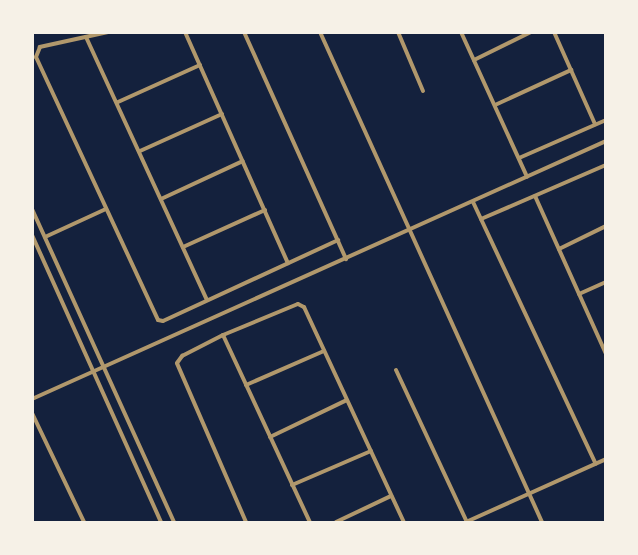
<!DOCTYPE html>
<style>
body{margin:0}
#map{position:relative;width:638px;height:555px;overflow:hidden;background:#14213d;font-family:"Golos Text",sans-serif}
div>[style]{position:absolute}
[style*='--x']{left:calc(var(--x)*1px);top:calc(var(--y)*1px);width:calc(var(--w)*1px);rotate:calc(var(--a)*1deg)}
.minor>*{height:4px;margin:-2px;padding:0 2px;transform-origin:2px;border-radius:2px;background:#b1986c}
span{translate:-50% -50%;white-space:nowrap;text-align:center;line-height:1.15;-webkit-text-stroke:5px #f6f1e7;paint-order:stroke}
.frame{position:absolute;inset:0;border:34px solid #f6f1e7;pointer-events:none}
</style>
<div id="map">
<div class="minor">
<div style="--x:108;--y:32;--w:70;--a:167.6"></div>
<div style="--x:40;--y:47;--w:11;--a:112"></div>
<div style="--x:36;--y:57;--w:290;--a:65.1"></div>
<div style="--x:158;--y:320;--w:5;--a:11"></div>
<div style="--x:163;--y:321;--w:193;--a:-24.8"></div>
<div style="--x:185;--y:32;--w:253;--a:66"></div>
<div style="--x:244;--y:32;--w:249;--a:65.8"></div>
<div style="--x:320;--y:32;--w:538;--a:65.63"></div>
<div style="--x:398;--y:32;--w:64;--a:67"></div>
<div style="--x:461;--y:32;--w:159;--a:65.5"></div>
<div style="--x:554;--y:32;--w:101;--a:66"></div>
<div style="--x:86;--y:37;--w:289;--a:65.3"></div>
<div style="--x:474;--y:60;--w:64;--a:-26.2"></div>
<div style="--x:118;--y:102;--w:90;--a:-24.3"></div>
<div style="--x:495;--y:105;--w:84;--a:-24.7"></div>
<div style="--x:140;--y:151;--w:90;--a:-24.3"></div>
<div style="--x:519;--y:158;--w:95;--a:-23.6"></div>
<div style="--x:535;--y:196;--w:173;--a:65.8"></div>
<div style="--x:161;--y:199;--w:90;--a:-24.9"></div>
<div style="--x:473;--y:202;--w:289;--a:64.9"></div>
<div style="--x:32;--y:209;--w:344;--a:65.6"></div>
<div style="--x:481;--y:219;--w:136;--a:-23.4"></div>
<div style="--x:32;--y:235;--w:315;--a:65.8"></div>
<div style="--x:45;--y:237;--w:67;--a:-24.7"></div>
<div style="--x:183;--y:247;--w:90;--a:-24.3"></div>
<div style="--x:559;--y:249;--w:52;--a:-26.1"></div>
<div style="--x:579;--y:294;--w:30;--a:-24"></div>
<div style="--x:223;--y:335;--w:206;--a:65.1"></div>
<div style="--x:396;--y:370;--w:168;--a:65"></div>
<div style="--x:246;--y:385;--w:85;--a:-23.6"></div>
<div style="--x:32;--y:399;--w:629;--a:-24.2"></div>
<div style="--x:32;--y:413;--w:121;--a:64.5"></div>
<div style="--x:270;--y:437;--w:85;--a:-25.7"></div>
<div style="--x:292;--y:485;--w:86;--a:-23.3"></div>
<div style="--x:246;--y:522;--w:173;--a:-113.5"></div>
<div style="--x:177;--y:363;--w:9;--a:-54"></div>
<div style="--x:182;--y:356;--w:46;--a:-27.1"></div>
<div style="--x:223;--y:335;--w:81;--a:-22.5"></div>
<div style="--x:298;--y:304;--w:7;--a:27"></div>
<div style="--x:304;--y:307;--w:237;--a:65.1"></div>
<div style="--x:336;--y:522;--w:61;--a:-25.3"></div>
<div style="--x:466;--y:522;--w:154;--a:-24.2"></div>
</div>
<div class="frame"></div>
</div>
